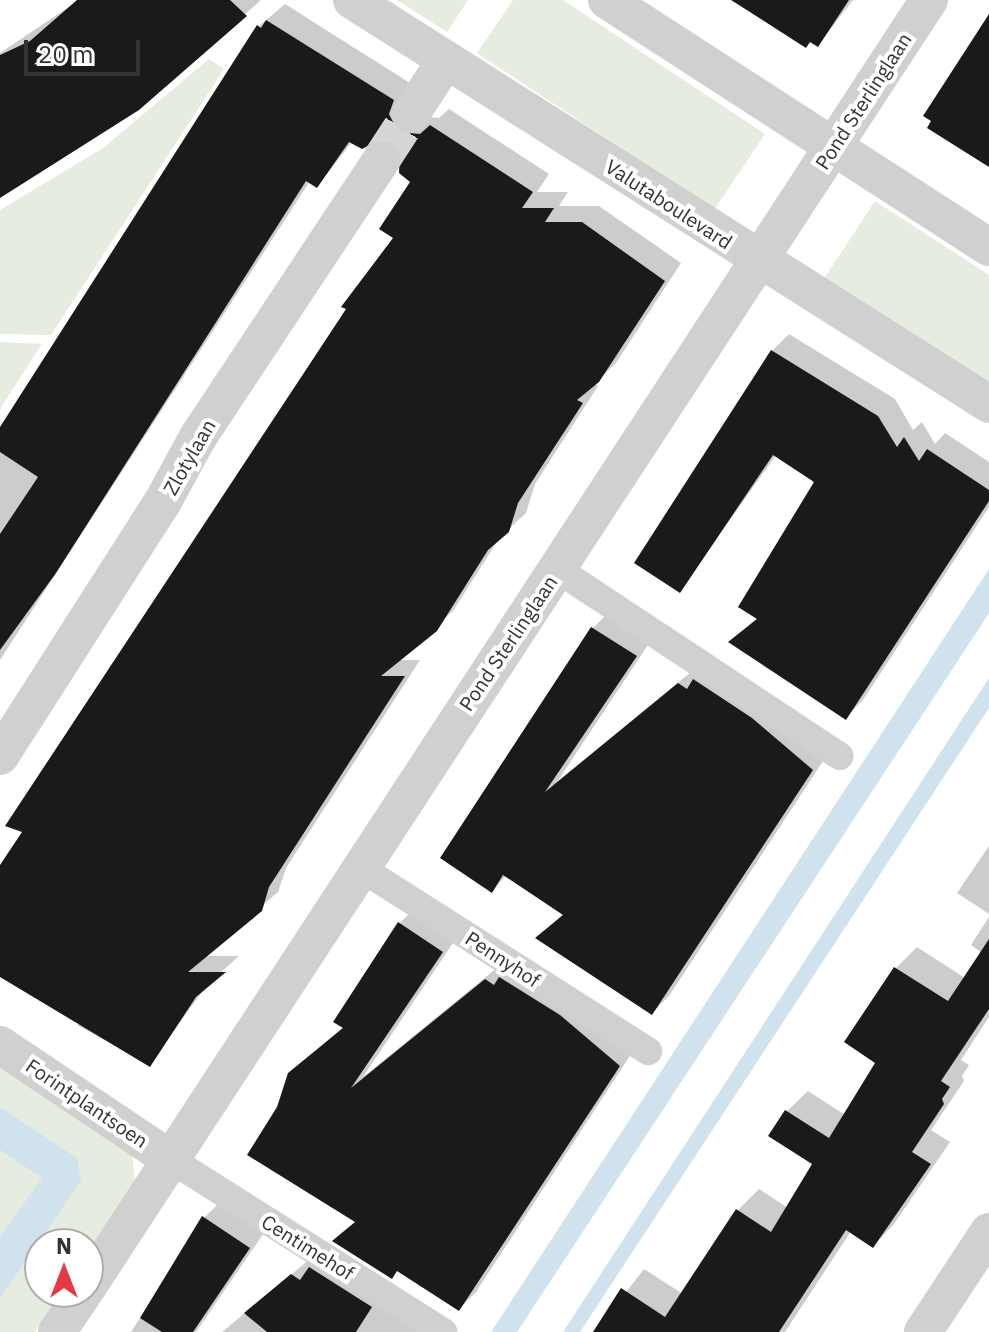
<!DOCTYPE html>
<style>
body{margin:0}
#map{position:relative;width:989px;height:1332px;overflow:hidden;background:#fff;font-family:"IBM Plex Sans",sans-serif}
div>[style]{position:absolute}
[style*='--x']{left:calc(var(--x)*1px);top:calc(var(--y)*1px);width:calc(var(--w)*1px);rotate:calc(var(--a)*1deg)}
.green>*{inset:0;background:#e6ecdf}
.water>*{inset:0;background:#cfe2ee}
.shadow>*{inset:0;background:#0003}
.building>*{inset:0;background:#1a1a1a}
.minor-tunnel>*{height:38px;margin-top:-19px;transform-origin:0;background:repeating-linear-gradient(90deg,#d6d6d6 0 38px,transparent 0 57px)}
.pedestrian>*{height:28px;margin:-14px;padding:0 14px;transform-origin:14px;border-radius:14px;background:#d0d0d0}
.minor>*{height:38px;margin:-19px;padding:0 19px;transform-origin:19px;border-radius:19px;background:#d0d0d0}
span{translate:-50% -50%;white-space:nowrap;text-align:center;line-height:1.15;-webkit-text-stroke:8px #fff;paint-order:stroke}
.street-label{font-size:20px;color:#333}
.north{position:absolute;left:24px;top:1228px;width:80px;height:80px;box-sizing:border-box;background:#fff;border:2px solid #adadad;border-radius:50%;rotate:0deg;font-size:22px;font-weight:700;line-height:32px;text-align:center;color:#333}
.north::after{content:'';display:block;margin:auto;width:28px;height:36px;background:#e63946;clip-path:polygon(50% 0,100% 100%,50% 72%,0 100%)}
.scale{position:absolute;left:24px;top:40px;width:116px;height:36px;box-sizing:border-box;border:4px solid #333;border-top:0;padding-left:10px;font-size:24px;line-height:28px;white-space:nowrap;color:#333;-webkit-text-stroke:6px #fff;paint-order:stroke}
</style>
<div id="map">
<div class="green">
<div style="clip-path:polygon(397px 0,468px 0,447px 32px)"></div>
<div style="clip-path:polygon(513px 0,563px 0,765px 134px,714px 210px,477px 53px)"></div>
<div style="clip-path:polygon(209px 59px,224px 69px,51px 335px,0 334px,0 210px,103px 148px)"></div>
<div style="clip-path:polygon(875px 201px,989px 275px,989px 387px,822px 282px)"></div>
<div style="clip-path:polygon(0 342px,42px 344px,0 409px)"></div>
<div style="clip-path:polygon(0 1064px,132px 1153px,135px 1182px,88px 1252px,88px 1244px,40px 1244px,40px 1292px,61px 1292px,35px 1332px,0 1332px)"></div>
</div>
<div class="water">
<div style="clip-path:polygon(989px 569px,989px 613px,978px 630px,517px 1332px,491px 1332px)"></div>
<div style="clip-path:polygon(989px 678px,989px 708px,580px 1332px,563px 1332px)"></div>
<div style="clip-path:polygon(0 1107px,77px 1158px,81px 1181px,0 1298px,0 1237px,42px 1178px,0 1150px)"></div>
</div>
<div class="shadow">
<div style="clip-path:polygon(79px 0,261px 0,138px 108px,0 196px,0 53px)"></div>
<div style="clip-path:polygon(736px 0,853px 0,818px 45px)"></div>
<div style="clip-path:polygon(285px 4px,410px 83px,417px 116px,439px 118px,449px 109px,549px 174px,537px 192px,568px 192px,559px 206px,599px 206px,681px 263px,616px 363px,594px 384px,598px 386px,535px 484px,526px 513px,500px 537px,453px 611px,398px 660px,420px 660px,286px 868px,278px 892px,204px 956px,239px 956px,208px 984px,149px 1064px,77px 1025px,82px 1019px,0 972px,0 869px,396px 238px,412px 181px,395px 140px,352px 142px,317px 186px,310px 181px,0 660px,0 428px,259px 26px)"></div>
<div style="clip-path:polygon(789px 334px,895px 399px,913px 430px,922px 422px,935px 444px,945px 433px,989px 462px,989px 507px,863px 700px,846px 717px,731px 642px,758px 617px,817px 481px,776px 455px,680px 590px,772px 351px)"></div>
<div style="clip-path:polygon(610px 611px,652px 639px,557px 782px,697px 667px,829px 752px,669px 996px,652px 1013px,538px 938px,564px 913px,507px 875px,492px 890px,443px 858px,593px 628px)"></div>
<div style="clip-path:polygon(989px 846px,989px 914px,957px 893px)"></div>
<div style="clip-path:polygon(416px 907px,459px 934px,363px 1077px,503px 963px,635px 1048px,476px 1292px,459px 1309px,357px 1221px,279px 1108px,290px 1074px,344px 1026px,399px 924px)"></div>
<div style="clip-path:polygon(989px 917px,989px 1017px,961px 1060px,969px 1065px,962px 1076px,964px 1081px,931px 1130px,950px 1142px,894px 1224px,873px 1246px,851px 1231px,785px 1332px,595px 1332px,644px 1269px,683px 1294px,738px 1210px,759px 1189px,788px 1208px,815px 1164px,786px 1112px,808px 1091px,845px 1115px,878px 1062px,847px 1041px,896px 968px,917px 947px,965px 978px,982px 953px,971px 945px)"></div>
<div style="clip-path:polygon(221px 1201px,266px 1230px,196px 1332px,131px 1332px,204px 1218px)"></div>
<div style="clip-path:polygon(310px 1259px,428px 1332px,222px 1332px)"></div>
</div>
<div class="building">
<div style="clip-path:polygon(77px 0,230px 0,247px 16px,139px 110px,0 198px,0 55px,30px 41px)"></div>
<div style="clip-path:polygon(731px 0,849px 0,818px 47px,810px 42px,806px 48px)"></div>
<div style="clip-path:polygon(989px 14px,989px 167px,927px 128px,931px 121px,923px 116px)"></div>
<div style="clip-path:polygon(266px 20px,394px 100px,389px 114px,398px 132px,420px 134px,430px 125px,533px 192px,522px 208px,554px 208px,545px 222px,582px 222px,665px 281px,599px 382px,577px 400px,583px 403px,518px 503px,509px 532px,488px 550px,437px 631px,381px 676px,405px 676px,269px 887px,262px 911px,188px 972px,226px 972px,196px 997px,150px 1067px,0 977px,0 865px,22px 832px,5px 826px,319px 350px,346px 309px,341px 307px,393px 238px,379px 229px,410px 182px,399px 173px,400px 150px,383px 138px,362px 149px,349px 142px,317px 188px,306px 181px,56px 573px,0 650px,0 534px,38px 477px,0 452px,0 427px,257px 25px,261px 28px)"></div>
<div style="clip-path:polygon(771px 350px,878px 416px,897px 447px,904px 437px,919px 461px,927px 449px,989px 490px,989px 501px,846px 720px,728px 642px,757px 619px,738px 607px,814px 482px,773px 455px,680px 593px,634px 563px)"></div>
<div style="clip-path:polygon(591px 627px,637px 656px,545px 792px,678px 683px,687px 689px,693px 679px,752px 718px,813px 770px,652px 1015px,535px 938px,563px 915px,503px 875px,492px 893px,440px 858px)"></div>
<div style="clip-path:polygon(398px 922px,443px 952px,351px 1088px,485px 979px,494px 985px,499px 977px,560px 1015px,620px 1066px,459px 1311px,397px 1271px,392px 1279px,332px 1241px,355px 1222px,247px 1155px,277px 1107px,288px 1073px,343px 1028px,333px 1022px)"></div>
<div style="clip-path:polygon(989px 939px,989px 1009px,941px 1081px,950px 1087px,942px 1099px,944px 1104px,912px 1152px,931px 1164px,873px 1248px,846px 1230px,779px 1332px,593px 1332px,621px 1288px,665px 1317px,736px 1209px,771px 1232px,812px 1164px,768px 1136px,785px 1110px,829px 1138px,875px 1063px,844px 1042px,894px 967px,948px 1001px)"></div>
<div style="clip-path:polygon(202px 1216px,250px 1248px,193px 1332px,162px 1332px,140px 1318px)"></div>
<div style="clip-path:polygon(309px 1267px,372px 1307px,356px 1332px,267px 1332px,244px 1313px,291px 1274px,300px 1280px)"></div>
</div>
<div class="minor-tunnel">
<div style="--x:381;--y:160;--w:55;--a:-56.9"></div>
</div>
<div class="pedestrian">
<div style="--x:557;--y:569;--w:339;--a:33.5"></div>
<div style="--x:359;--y:867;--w:343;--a:32.5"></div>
<div style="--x:173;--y:1161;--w:320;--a:32.3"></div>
</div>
<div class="minor">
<div style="--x:352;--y:0;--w:754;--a:32.38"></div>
<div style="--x:607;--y:0;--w:455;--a:32.9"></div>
<div style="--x:411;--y:114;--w:64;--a:-57.1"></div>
<div style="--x:0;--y:756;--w:300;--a:-57.4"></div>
<div style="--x:162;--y:503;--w:75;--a:-61.4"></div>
<div style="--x:198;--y:437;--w:332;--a:-56.5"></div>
<div style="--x:0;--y:1045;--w:208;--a:33.8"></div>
<div style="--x:88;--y:1286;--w:1537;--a:-56.82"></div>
<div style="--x:57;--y:1332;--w:48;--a:-56"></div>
<div style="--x:923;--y:1332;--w:120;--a:-56.6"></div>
</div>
<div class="street-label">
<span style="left:863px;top:101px;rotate:-57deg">Pond Sterlinglaan</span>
<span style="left:669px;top:204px;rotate:33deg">Valutaboulevard</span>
<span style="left:189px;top:457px;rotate:-60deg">Zlotylaan</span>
<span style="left:508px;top:643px;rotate:-56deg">Pond Sterlinglaan</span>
<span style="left:503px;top:959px;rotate:33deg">Pennyhof</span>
<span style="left:87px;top:1103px;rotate:34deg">Forintplantsoen</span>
<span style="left:308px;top:1247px;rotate:32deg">Centimehof</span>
</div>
<div class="north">N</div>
<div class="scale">20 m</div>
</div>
